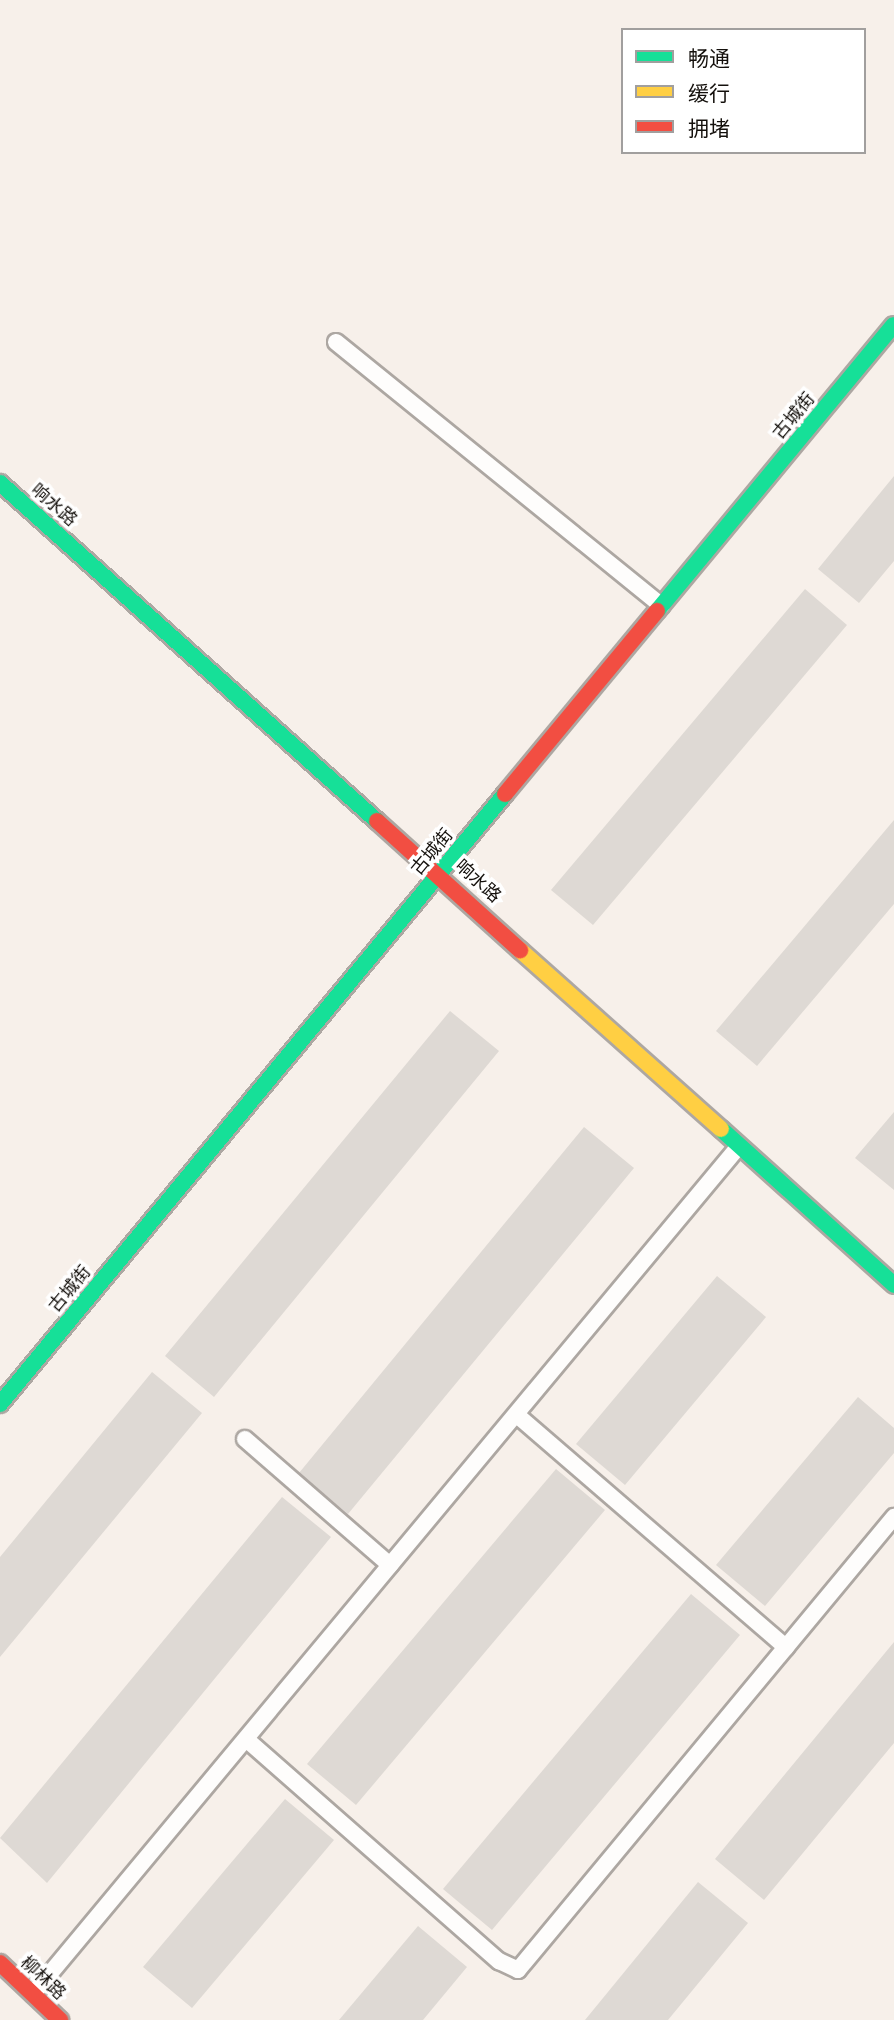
<!DOCTYPE html>
<meta charset="utf-8">
<style>
body{margin:0}
#map{position:relative;width:894px;height:2020px;overflow:hidden;background:#f7f0ea;font-family:"Fira Sans","Noto Sans SC",sans-serif}
div>[style]{position:absolute}
[style*='--x']{left:calc(var(--x)*1px);top:calc(var(--y)*1px);width:calc(var(--w)*1px);rotate:calc(var(--a)*1deg)}
.building>*{inset:0;background:#ded9d4}
.roads{filter:drop-shadow(2px 0 #ada7a2) drop-shadow(-2px 0 #ada7a2) drop-shadow(0 2px #ada7a2) drop-shadow(0 -2px #ada7a2)}
.lane>*{height:16px;margin:-8px;padding:0 8px;transform-origin:8px;border-radius:8px;background:#fefdfc}
.fast>*{height:16px;margin:-8px;padding:0 8px;transform-origin:8px;border-radius:8px;background:#16e098}
.slow>*{height:16px;margin:-8px;padding:0 8px;transform-origin:8px;border-radius:8px;background:#ffcf43}
.jam>*{height:16px;margin:-8px;padding:0 8px;transform-origin:8px;border-radius:8px;background:#f24e42}
span{translate:-50% -50%;white-space:nowrap;text-align:center;line-height:1.15;-webkit-text-stroke:7px #fff;paint-order:stroke}
.street-label{font-size:18px;color:#14100c}
.legend{position:absolute;left:621px;top:28px;width:245px;height:126px;box-sizing:border-box;background:#fff;border:2px solid #a19f9e;margin:0;padding:9px 12px;list-style:none;font-size:21px;color:#14100c}
.legend li{display:flex;align-items:center;gap:14px;height:35px}
.legend b{width:35px;border:2px solid #a19f9e}
</style>
<div id="map">
<div class="building">
<div style="clip-path:polygon(894px 476px,894px 561px,859px 603px,818px 569px)"></div>
<div style="clip-path:polygon(805px 589px,847px 625px,593px 925px,551px 890px)"></div>
<div style="clip-path:polygon(894px 820px,894px 904px,757px 1066px,716px 1031px)"></div>
<div style="clip-path:polygon(450px 1011px,499px 1051px,214px 1397px,165px 1356px)"></div>
<div style="clip-path:polygon(894px 1112px,894px 1190px,855px 1158px)"></div>
<div style="clip-path:polygon(584px 1127px,634px 1168px,348px 1514px,299px 1473px)"></div>
<div style="clip-path:polygon(717px 1276px,766px 1317px,625px 1485px,576px 1444px)"></div>
<div style="clip-path:polygon(152px 1372px,202px 1413px,0 1657px,0 1557px)"></div>
<div style="clip-path:polygon(858px 1397px,894px 1428px,894px 1453px,765px 1606px,716px 1565px)"></div>
<div style="clip-path:polygon(556px 1469px,605px 1510px,356px 1805px,307px 1764px)"></div>
<div style="clip-path:polygon(282px 1497px,331px 1537px,47px 1883px,0 1838px)"></div>
<div style="clip-path:polygon(691px 1594px,740px 1635px,492px 1930px,443px 1889px)"></div>
<div style="clip-path:polygon(894px 1642px,894px 1743px,764px 1900px,715px 1859px)"></div>
<div style="clip-path:polygon(285px 1799px,334px 1840px,192px 2008px,143px 1967px)"></div>
<div style="clip-path:polygon(698px 1882px,748px 1923px,668px 2020px,585px 2020px)"></div>
<div style="clip-path:polygon(418px 1926px,467px 1967px,423px 2020px,339px 2020px)"></div>
</div>
<div class="roads">
<div class="lane">
<div style="--x:336;--y:342;--w:419;--a:39"></div>
<div style="--x:518;--y:1416;--w:354;--a:40.8"></div>
<div style="--x:245;--y:1439;--w:192;--a:41"></div>
<div style="--x:246;--y:1739;--w:337;--a:41.3"></div>
<div style="--x:499;--y:1961;--w:21;--a:25"></div>
<div style="--x:518;--y:1970;--w:589;--a:-50.31"></div>
<div style="--x:33;--y:1994;--w:1103;--a:-50.22"></div>
</div>
<div class="fast">
<div style="--x:0;--y:483;--w:506;--a:41.88"></div>
<div style="--x:657;--y:611;--w:371;--a:-50.4"></div>
<div style="--x:721;--y:1129;--w:233;--a:42"></div>
<div style="--x:0;--y:1404;--w:792;--a:-50.38"></div>
</div>
<div class="slow">
<div style="--x:520;--y:950;--w:269;--a:41.7"></div>
</div>
<div class="jam">
<div style="--x:505;--y:794;--w:238;--a:-50.3"></div>
<div style="--x:377;--y:821;--w:193;--a:42.1"></div>
<div style="--x:0;--y:1963;--w:83;--a:43.5"></div>
</div>
</div>
<div class="street-label">
<span style="left:794px;top:416px;rotate:-50deg">古城街</span>
<span style="left:54px;top:505px;rotate:41deg">响水路</span>
<span style="left:432px;top:852px;rotate:-50deg">古城街</span>
<span style="left:478px;top:881px;rotate:42deg">响水路</span>
<span style="left:70px;top:1289px;rotate:-50deg">古城街</span>
<span style="left:43px;top:1978px;rotate:43deg">柳林路</span>
</div>
<ul class="legend">
<li><b style="height:9px;background:#16e098"></b>畅通</li>
<li><b style="height:9px;background:#ffcf43"></b>缓行</li>
<li><b style="height:9px;background:#f24e42"></b>拥堵</li>
</ul>
</div>
